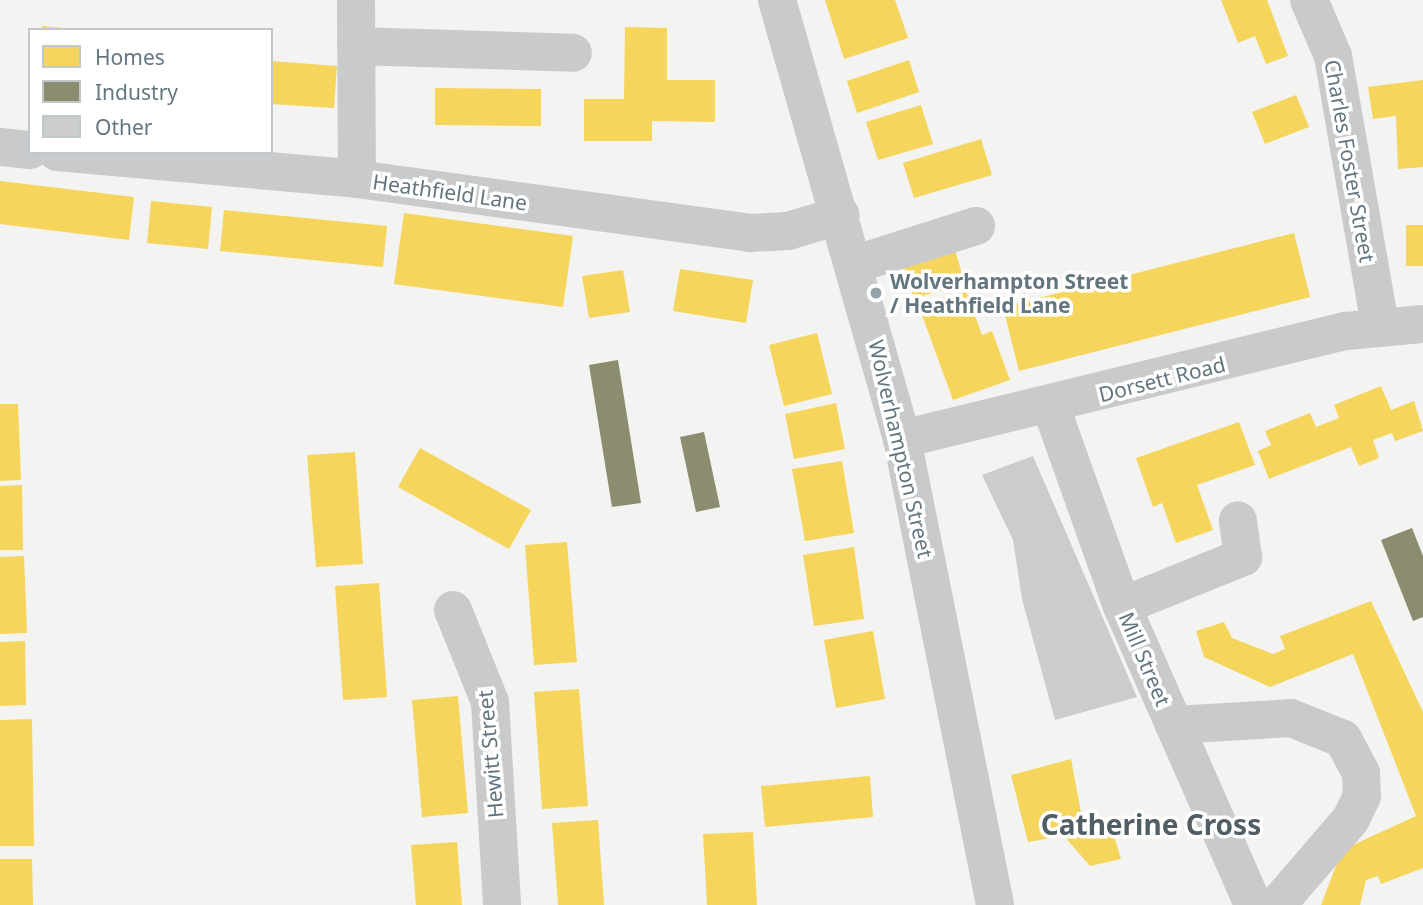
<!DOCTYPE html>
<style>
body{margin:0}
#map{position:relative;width:1423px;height:905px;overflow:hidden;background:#f3f3f1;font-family:"Noto Sans",sans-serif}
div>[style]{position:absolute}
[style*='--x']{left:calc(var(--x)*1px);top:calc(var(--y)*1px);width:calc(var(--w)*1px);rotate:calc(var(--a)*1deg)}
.homes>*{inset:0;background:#f6d55c}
.industry>*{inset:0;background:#8c8c6e}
.building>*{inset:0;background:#cbcccc}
.minor>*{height:38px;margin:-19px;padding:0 19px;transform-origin:19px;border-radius:19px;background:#c8cacb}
.dots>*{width:19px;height:19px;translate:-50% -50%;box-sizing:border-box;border:4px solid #fff;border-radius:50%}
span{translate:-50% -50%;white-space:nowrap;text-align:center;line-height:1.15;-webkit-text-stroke:7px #fff;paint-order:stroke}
.street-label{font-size:21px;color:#637680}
.poi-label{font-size:21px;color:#637680;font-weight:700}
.left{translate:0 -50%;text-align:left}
.district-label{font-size:28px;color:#515e66;font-weight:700}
.legend{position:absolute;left:28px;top:28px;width:245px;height:126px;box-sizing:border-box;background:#fff;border:2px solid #c1c8cc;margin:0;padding:9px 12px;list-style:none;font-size:21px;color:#637680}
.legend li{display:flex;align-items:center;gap:14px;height:35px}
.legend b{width:35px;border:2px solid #c1c8cc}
</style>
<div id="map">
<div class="homes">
<div style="clip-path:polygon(825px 0,895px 0,908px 38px,844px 59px)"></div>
<div style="clip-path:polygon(1221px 0,1267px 0,1288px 56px,1266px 64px,1255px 36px,1238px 43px)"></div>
<div style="clip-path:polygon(42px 26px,63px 28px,63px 30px,42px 30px)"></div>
<div style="clip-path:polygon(625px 27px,667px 28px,667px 80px,715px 80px,715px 122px,652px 121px,652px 141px,584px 141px,584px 99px,624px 99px)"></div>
<div style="clip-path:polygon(909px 60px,919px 92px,857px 113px,847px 81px)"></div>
<div style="clip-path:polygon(271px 61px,337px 66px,334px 108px,271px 104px)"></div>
<div style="clip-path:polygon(1423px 80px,1423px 167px,1398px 169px,1396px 116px,1373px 119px,1368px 87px)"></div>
<div style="clip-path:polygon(435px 88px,541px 89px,541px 126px,435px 125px)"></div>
<div style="clip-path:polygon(1296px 95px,1309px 127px,1265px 144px,1252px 112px)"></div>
<div style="clip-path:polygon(921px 105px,933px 144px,878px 160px,866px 122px)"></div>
<div style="clip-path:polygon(981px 139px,992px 175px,914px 198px,903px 163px)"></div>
<div style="clip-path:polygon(0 181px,134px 197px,129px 240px,0 224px)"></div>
<div style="clip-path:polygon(151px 201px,212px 207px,208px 249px,147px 243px)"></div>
<div style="clip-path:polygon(224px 210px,387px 226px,383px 267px,220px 251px)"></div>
<div style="clip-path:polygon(404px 213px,573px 236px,563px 307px,394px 284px)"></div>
<div style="clip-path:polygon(1406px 225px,1423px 225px,1423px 266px,1406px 266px)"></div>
<div style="clip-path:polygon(1294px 233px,1310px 297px,1019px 371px,1003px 307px)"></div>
<div style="clip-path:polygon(954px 246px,965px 284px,914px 298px,902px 261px)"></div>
<div style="clip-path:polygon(680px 269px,753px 280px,746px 323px,673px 311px)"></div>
<div style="clip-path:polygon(623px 270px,630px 312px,589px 318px,582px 276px)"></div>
<div style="clip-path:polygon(966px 291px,982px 335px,992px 331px,1010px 380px,953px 400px,919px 307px)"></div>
<div style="clip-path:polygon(817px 333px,832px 394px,784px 406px,769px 345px)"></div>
<div style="clip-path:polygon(1381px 386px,1391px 410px,1414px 401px,1423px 431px,1395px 441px,1392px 433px,1373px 440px,1379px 458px,1359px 466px,1351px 447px,1269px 479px,1258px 451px,1271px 445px,1265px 431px,1310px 413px,1316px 427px,1339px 418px,1334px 405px)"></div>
<div style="clip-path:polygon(836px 403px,845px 449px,794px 459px,785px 414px)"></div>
<div style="clip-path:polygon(0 404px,18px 404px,21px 480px,0 481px)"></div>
<div style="clip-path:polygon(1239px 422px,1255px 465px,1197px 485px,1213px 530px,1176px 543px,1162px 503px,1153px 507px,1136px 458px)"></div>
<div style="clip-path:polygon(420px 448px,531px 510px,509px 549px,398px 487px)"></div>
<div style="clip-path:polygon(355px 452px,363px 564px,316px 567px,307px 455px)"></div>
<div style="clip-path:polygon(842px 461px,854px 533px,805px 541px,792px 469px)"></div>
<div style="clip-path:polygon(22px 485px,23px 550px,0 550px,0 486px)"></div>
<div style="clip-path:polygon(567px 542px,577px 662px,534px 665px,525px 545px)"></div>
<div style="clip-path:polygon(854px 547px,864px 619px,814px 626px,803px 555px)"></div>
<div style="clip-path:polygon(24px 556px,27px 633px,0 634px,0 557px)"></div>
<div style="clip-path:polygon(379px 583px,387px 697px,343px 700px,335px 586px)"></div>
<div style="clip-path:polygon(1371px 601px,1423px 712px,1423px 868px,1381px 884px,1378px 876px,1366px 880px,1360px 905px,1321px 905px,1342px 850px,1416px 816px,1353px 654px,1270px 687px,1204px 657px,1196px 631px,1224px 622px,1232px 638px,1273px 654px,1285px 649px,1280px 636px)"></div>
<div style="clip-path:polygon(873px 631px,885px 699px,836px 708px,824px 640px)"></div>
<div style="clip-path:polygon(25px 641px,26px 705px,0 706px,0 642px)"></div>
<div style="clip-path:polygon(579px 689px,588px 806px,542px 809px,534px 692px)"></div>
<div style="clip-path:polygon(458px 696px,468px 813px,422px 817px,412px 700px)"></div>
<div style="clip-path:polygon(32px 719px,34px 846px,0 846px,0 720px)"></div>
<div style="clip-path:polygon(1071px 759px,1083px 823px,1109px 819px,1121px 859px,1090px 866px,1064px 836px,1028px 842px,1011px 775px)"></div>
<div style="clip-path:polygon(870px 776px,873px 817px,765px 827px,761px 786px)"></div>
<div style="clip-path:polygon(598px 820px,604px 905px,558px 905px,552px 823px)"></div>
<div style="clip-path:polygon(753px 832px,757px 905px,707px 905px,703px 834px)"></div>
<div style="clip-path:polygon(457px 842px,462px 905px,416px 905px,411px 845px)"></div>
<div style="clip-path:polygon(0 859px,32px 859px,33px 905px,0 905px)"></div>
</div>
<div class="industry">
<div style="clip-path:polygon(618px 360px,641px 503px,612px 507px,589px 365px)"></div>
<div style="clip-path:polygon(704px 432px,720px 507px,696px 512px,680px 437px)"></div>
<div style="clip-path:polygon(1412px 528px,1423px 556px,1423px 617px,1413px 621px,1381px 540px)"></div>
</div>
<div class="building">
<div style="clip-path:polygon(1033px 456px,1137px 697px,1055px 720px,1022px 599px,1013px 540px,982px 475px)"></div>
</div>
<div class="minor">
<div style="--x:356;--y:0;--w:179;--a:89.7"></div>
<div style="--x:777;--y:0;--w:456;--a:74.1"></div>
<div style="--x:902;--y:439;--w:475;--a:78.7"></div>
<div style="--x:1309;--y:0;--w:61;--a:66.8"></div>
<div style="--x:1333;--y:56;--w:273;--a:80.1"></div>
<div style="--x:356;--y:46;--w:217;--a:1.8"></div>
<div style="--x:0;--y:147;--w:30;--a:6"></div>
<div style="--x:57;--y:152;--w:301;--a:5.1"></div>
<div style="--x:357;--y:179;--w:397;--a:7.8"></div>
<div style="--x:750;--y:233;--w:38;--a:-3"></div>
<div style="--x:788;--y:231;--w:55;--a:-16.8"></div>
<div style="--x:856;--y:264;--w:126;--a:-17.6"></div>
<div style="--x:1051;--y:407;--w:211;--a:70.4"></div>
<div style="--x:1122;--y:606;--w:326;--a:66.3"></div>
<div style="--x:902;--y:439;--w:457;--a:-13.7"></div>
<div style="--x:1346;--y:331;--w:77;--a:-5.2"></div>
<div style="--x:1122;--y:606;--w:131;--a:-22"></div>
<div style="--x:1243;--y:557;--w:37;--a:-98"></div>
<div style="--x:453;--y:610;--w:99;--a:68.1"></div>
<div style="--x:490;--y:702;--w:203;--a:86.6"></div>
<div style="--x:1174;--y:725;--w:117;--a:-3.4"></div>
<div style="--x:1291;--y:718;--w:56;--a:22"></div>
<div style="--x:1343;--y:739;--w:38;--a:62"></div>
<div style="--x:1361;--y:773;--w:23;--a:88"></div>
<div style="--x:1362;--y:796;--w:25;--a:116"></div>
<div style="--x:1351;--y:819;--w:113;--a:130.7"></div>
</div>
<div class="dots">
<div style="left:876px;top:293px;background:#95a2a8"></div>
</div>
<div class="street-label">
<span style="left:1350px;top:161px;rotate:80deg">Charles Foster Street</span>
<span style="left:450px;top:192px;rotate:8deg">Heathfield Lane</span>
<span style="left:1162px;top:379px;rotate:-14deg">Dorsett Road</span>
<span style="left:901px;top:449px;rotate:77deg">Wolverhampton Street</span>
<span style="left:1145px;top:659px;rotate:67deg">Mill Street</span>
<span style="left:490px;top:754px;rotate:-95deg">Hewitt Street</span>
</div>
<div class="poi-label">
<span class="left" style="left:890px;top:293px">Wolverhampton Street<br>/ Heathfield Lane</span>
</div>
<div class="district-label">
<span style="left:1151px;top:824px">Catherine Cross</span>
</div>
<ul class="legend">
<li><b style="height:19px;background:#f6d55c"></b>Homes</li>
<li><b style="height:19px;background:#8c8c6e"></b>Industry</li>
<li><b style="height:19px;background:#cbcccc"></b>Other</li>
</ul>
</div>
